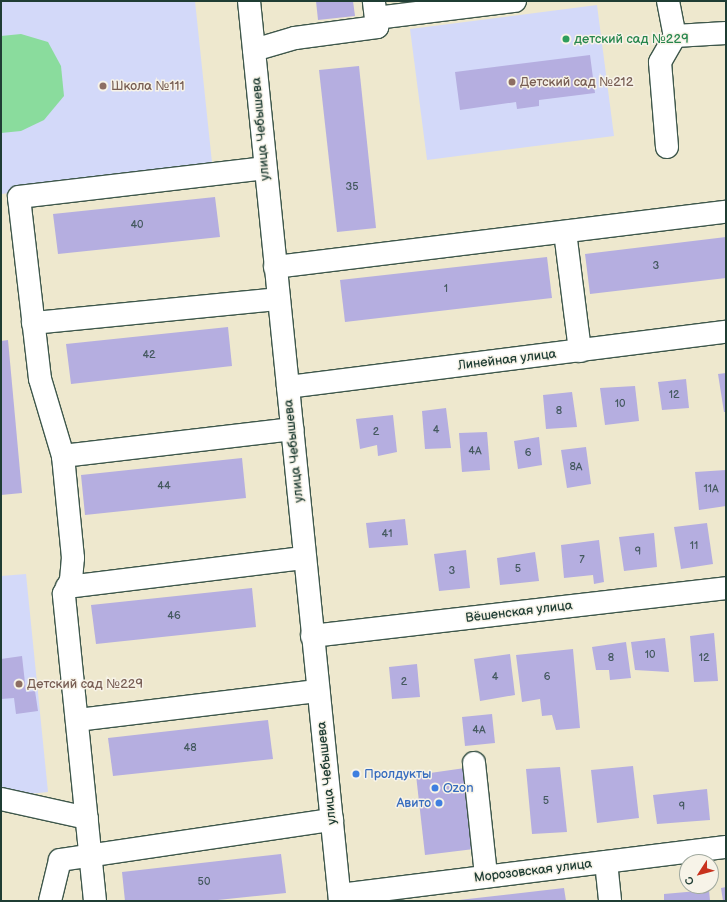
<!DOCTYPE html>
<meta charset="utf-8">
<style>
body{margin:0}
#map{position:relative;width:727px;height:902px;overflow:hidden;background:#eee8ce;font-family:"Balsamiq Sans",sans-serif}
div>[style]{position:absolute}
[style*='--x']{left:calc(var(--x)*1px);top:calc(var(--y)*1px);width:calc(var(--w)*1px);rotate:calc(var(--a)*1deg)}
.built>*{inset:0;background:#d3d9f9}
.green>*{inset:0;background:#8adc9d}
.building>*{inset:0;background:#b5aee0}
.roads{filter:drop-shadow(1px 0 #3e574b) drop-shadow(-1px 0 #3e574b) drop-shadow(0 1px #3e574b) drop-shadow(0 -1px #3e574b)}
.minor>*{height:22px;margin:-11px;padding:0 11px;transform-origin:11px;border-radius:11px;background:#fff}
.dots>*{width:11px;height:11px;translate:-50% -50%;box-sizing:border-box;border:2px solid #f7f3e8;border-radius:50%}
span{translate:-50% -50%;white-space:nowrap;text-align:center;line-height:1.15;-webkit-text-stroke:3px #f7f3e8;paint-order:stroke}
.number-label{font-size:11px;color:#44595f}
.number-label span{-webkit-text-stroke-width:0}
.leisure-label{font-size:13px;color:#27864d}
.left{translate:0 -50%;text-align:left}
.education-label{font-size:13px;color:#785e54}
.street-label{font-size:13px;color:#1f3d34}
.shop-label{font-size:13px;color:#366cbe}
.right{translate:-100% -50%;text-align:right}
.frame{position:absolute;inset:0;border:2px solid #1f3d34;pointer-events:none}
.north{position:absolute;left:679px;top:854px;width:40px;height:40px;box-sizing:border-box;background:#f7f3e8;border:1px solid #a1aaa0;border-radius:50%;rotate:234deg;font-size:11px;font-weight:700;line-height:16px;text-align:center;color:#1f3d34}
.north::after{content:'';display:block;margin:auto;width:14px;height:18px;background:#c8321e;clip-path:polygon(50% 0,100% 100%,50% 72%,0 100%)}
</style>
<div id="map">
<div class="built">
<div style="clip-path:polygon(1px 1px,195px 1px,213px 172px,1px 194px)"></div>
<div style="clip-path:polygon(597px 5px,614px 136px,427px 160px,410px 29px)"></div>
<div style="clip-path:polygon(26px 574px,48px 792px,1px 797px,1px 576px)"></div>
</div>
<div class="green">
<div style="clip-path:polygon(21px 34px,48px 42px,61px 66px,64px 96px,44px 120px,21px 131px,1px 133px,1px 36px)"></div>
</div>
<div class="building">
<div style="clip-path:polygon(316px 1px,353px 1px,355px 16px,318px 20px)"></div>
<div style="clip-path:polygon(590px 55px,595px 93px,539px 100px,539px 106px,517px 109px,516px 102px,460px 110px,455px 72px)"></div>
<div style="clip-path:polygon(359px 66px,376px 228px,337px 232px,319px 70px)"></div>
<div style="clip-path:polygon(215px 197px,220px 237px,58px 254px,53px 214px)"></div>
<div style="clip-path:polygon(726px 237px,726px 278px,590px 294px,585px 254px)"></div>
<div style="clip-path:polygon(547px 257px,552px 298px,345px 322px,340px 280px)"></div>
<div style="clip-path:polygon(228px 327px,232px 366px,71px 384px,66px 344px)"></div>
<div style="clip-path:polygon(8px 340px,22px 493px,1px 495px,1px 341px)"></div>
<div style="clip-path:polygon(726px 373px,726px 412px,724px 412px,718px 374px)"></div>
<div style="clip-path:polygon(686px 379px,689px 408px,662px 410px,658px 382px)"></div>
<div style="clip-path:polygon(635px 386px,639px 421px,605px 425px,600px 388px)"></div>
<div style="clip-path:polygon(572px 392px,577px 427px,546px 429px,543px 395px)"></div>
<div style="clip-path:polygon(446px 408px,451px 448px,425px 449px,422px 411px)"></div>
<div style="clip-path:polygon(393px 415px,397px 452px,378px 456px,377px 445px,360px 449px,356px 419px)"></div>
<div style="clip-path:polygon(487px 432px,490px 470px,462px 472px,459px 433px)"></div>
<div style="clip-path:polygon(539px 437px,542px 465px,518px 469px,514px 441px)"></div>
<div style="clip-path:polygon(586px 447px,591px 484px,567px 488px,561px 450px)"></div>
<div style="clip-path:polygon(242px 458px,246px 498px,85px 515px,81px 475px)"></div>
<div style="clip-path:polygon(726px 470px,726px 506px,699px 510px,695px 472px)"></div>
<div style="clip-path:polygon(405px 519px,408px 545px,369px 548px,366px 523px)"></div>
<div style="clip-path:polygon(707px 523px,713px 564px,681px 569px,674px 527px)"></div>
<div style="clip-path:polygon(654px 533px,657px 567px,624px 571px,619px 537px)"></div>
<div style="clip-path:polygon(599px 540px,604px 582px,594px 584px,593px 575px,564px 578px,561px 545px)"></div>
<div style="clip-path:polygon(466px 550px,470px 588px,439px 591px,434px 554px)"></div>
<div style="clip-path:polygon(535px 552px,539px 581px,500px 585px,497px 558px)"></div>
<div style="clip-path:polygon(252px 588px,256px 627px,96px 644px,91px 605px)"></div>
<div style="clip-path:polygon(714px 633px,718px 681px,694px 682px,690px 636px)"></div>
<div style="clip-path:polygon(665px 638px,669px 672px,635px 670px,631px 642px)"></div>
<div style="clip-path:polygon(626px 642px,631px 678px,610px 680px,609px 670px,596px 670px,592px 647px)"></div>
<div style="clip-path:polygon(573px 649px,580px 728px,556px 730px,552px 715px,542px 716px,540px 699px,522px 702px,516px 655px)"></div>
<div style="clip-path:polygon(510px 654px,515px 695px,480px 701px,474px 659px)"></div>
<div style="clip-path:polygon(22px 656px,26px 692px,35px 691px,38px 711px,16px 714px,14px 698px,1px 699px,1px 659px)"></div>
<div style="clip-path:polygon(417px 664px,420px 697px,392px 699px,389px 667px)"></div>
<div style="clip-path:polygon(492px 714px,495px 743px,465px 746px,462px 717px)"></div>
<div style="clip-path:polygon(268px 720px,273px 759px,113px 776px,108px 738px)"></div>
<div style="clip-path:polygon(633px 766px,639px 818px,597px 823px,591px 770px)"></div>
<div style="clip-path:polygon(560px 767px,567px 832px,532px 834px,526px 769px)"></div>
<div style="clip-path:polygon(465px 768px,474px 849px,425px 855px,416px 775px)"></div>
<div style="clip-path:polygon(707px 789px,710px 820px,657px 824px,653px 795px)"></div>
<div style="clip-path:polygon(281px 854px,286px 893px,208px 901px,125px 901px,122px 872px)"></div>
<div style="clip-path:polygon(726px 887px,726px 901px,723px 901px,721px 888px)"></div>
<div style="clip-path:polygon(564px 888px,566px 901px,459px 901px,459px 900px)"></div>
<div style="clip-path:polygon(709px 890px,710px 901px,664px 901px,664px 894px)"></div>
</div>
<div class="roads">
<div class="minor">
<div style="--x:249;--y:1;--w:905;--a:84.23"></div>
<div style="--x:668;--y:1;--w:36;--a:79"></div>
<div style="--x:376;--y:18;--w:140;--a:-7"></div>
<div style="--x:254;--y:50;--w:43;--a:-16.3"></div>
<div style="--x:295;--y:38;--w:83;--a:-7.6"></div>
<div style="--x:377;--y:27;--w:26;--a:-97"></div>
<div style="--x:667;--y:147;--w:85;--a:-94.7"></div>
<div style="--x:660;--y:62;--w:30;--a:-60"></div>
<div style="--x:675;--y:36;--w:51;--a:-3.4"></div>
<div style="--x:565;--y:232;--w:120;--a:82.8"></div>
<div style="--x:275;--y:267;--w:454;--a:-7"></div>
<div style="--x:33;--y:323;--w:247;--a:-5.6"></div>
<div style="--x:288;--y:387;--w:441;--a:-7.2"></div>
<div style="--x:63;--y:456;--w:231;--a:-6.7"></div>
<div style="--x:67;--y:587;--w:239;--a:-7"></div>
<div style="--x:312;--y:636;--w:417;--a:-6.6"></div>
<div style="--x:77;--y:720;--w:243;--a:-6.9"></div>
<div style="--x:474;--y:763;--w:114;--a:83.9"></div>
<div style="--x:1;--y:799;--w:88;--a:12.5"></div>
<div style="--x:606;--y:862;--w:39;--a:84"></div>
<div style="--x:340;--y:895;--w:389;--a:-7.1"></div>
<div style="--x:50;--y:901;--w:42;--a:-76.3"></div>
<div style="--x:60;--y:860;--w:275;--a:-8.4"></div>
<div style="--x:95;--y:901;--w:309;--a:-95.8"></div>
<div style="--x:64;--y:594;--w:16;--a:-63"></div>
<div style="--x:71;--y:580;--w:22;--a:-85"></div>
<div style="--x:73;--y:558;--w:102;--a:-95.6"></div>
<div style="--x:63;--y:456;--w:80;--a:-106.6"></div>
<div style="--x:40;--y:379;--w:183;--a:-96.6"></div>
<div style="--x:19;--y:197;--w:248;--a:-6.7"></div>
</div>
</div>
<div class="dots">
<div style="left:566px;top:39px;background:#2e9e5b"></div>
<div style="left:512px;top:82px;background:#8d6e63"></div>
<div style="left:103px;top:86px;background:#8d6e63"></div>
<div style="left:19px;top:684px;background:#8d6e63"></div>
<div style="left:356px;top:774px;background:#3f7fe0"></div>
<div style="left:435px;top:788px;background:#3f7fe0"></div>
<div style="left:439px;top:803px;background:#3f7fe0"></div>
</div>
<div class="number-label">
<span style="left:352px;top:187px">35</span>
<span style="left:137px;top:225px">40</span>
<span style="left:656px;top:266px">3</span>
<span style="left:446px;top:289px">1</span>
<span style="left:149px;top:355px">42</span>
<span style="left:674px;top:395px">12</span>
<span style="left:620px;top:404px">10</span>
<span style="left:559px;top:411px">8</span>
<span style="left:436px;top:430px">4</span>
<span style="left:376px;top:432px">2</span>
<span style="left:475px;top:451px">4А</span>
<span style="left:528px;top:453px">6</span>
<span style="left:576px;top:467px">8А</span>
<span style="left:164px;top:486px">44</span>
<span style="left:711px;top:489px">11А</span>
<span style="left:387px;top:534px">41</span>
<span style="left:694px;top:546px">11</span>
<span style="left:638px;top:552px">9</span>
<span style="left:582px;top:560px">7</span>
<span style="left:518px;top:569px">5</span>
<span style="left:452px;top:571px">3</span>
<span style="left:174px;top:616px">46</span>
<span style="left:650px;top:655px">10</span>
<span style="left:611px;top:658px">8</span>
<span style="left:704px;top:658px">12</span>
<span style="left:495px;top:677px">4</span>
<span style="left:547px;top:677px">6</span>
<span style="left:404px;top:682px">2</span>
<span style="left:479px;top:730px">4А</span>
<span style="left:190px;top:748px">48</span>
<span style="left:546px;top:801px">5</span>
<span style="left:682px;top:807px">9</span>
<span style="left:204px;top:882px">50</span>
</div>
<div class="leisure-label">
<span class="left" style="left:574px;top:39px">детский сад №229</span>
</div>
<div class="education-label">
<span class="left" style="left:520px;top:82px">Детский сад №212</span>
<span class="left" style="left:111px;top:86px">Школа №111</span>
<span class="left" style="left:27px;top:684px">Детский сад №229</span>
</div>
<div class="street-label">
<span style="left:261px;top:129px;rotate:-95deg">улица Чебышева</span>
<span style="left:507px;top:360px;rotate:-7deg">Линейная улица</span>
<span style="left:294px;top:451px;rotate:-96deg">улица Чебышева</span>
<span style="left:519px;top:612px;rotate:-7deg">Вёшенская улица</span>
<span style="left:327px;top:773px;rotate:-96deg">улица Чебышева</span>
<span style="left:533px;top:871px;rotate:-7deg">Морозовская улица</span>
</div>
<div class="shop-label">
<span class="left" style="left:364px;top:774px">Пролдукты</span>
<span class="left" style="left:443px;top:788px">Ozon</span>
<span class="right" style="left:431px;top:803px">Авито</span>
</div>
<div class="frame"></div>
<div class="north">С</div>
</div>
